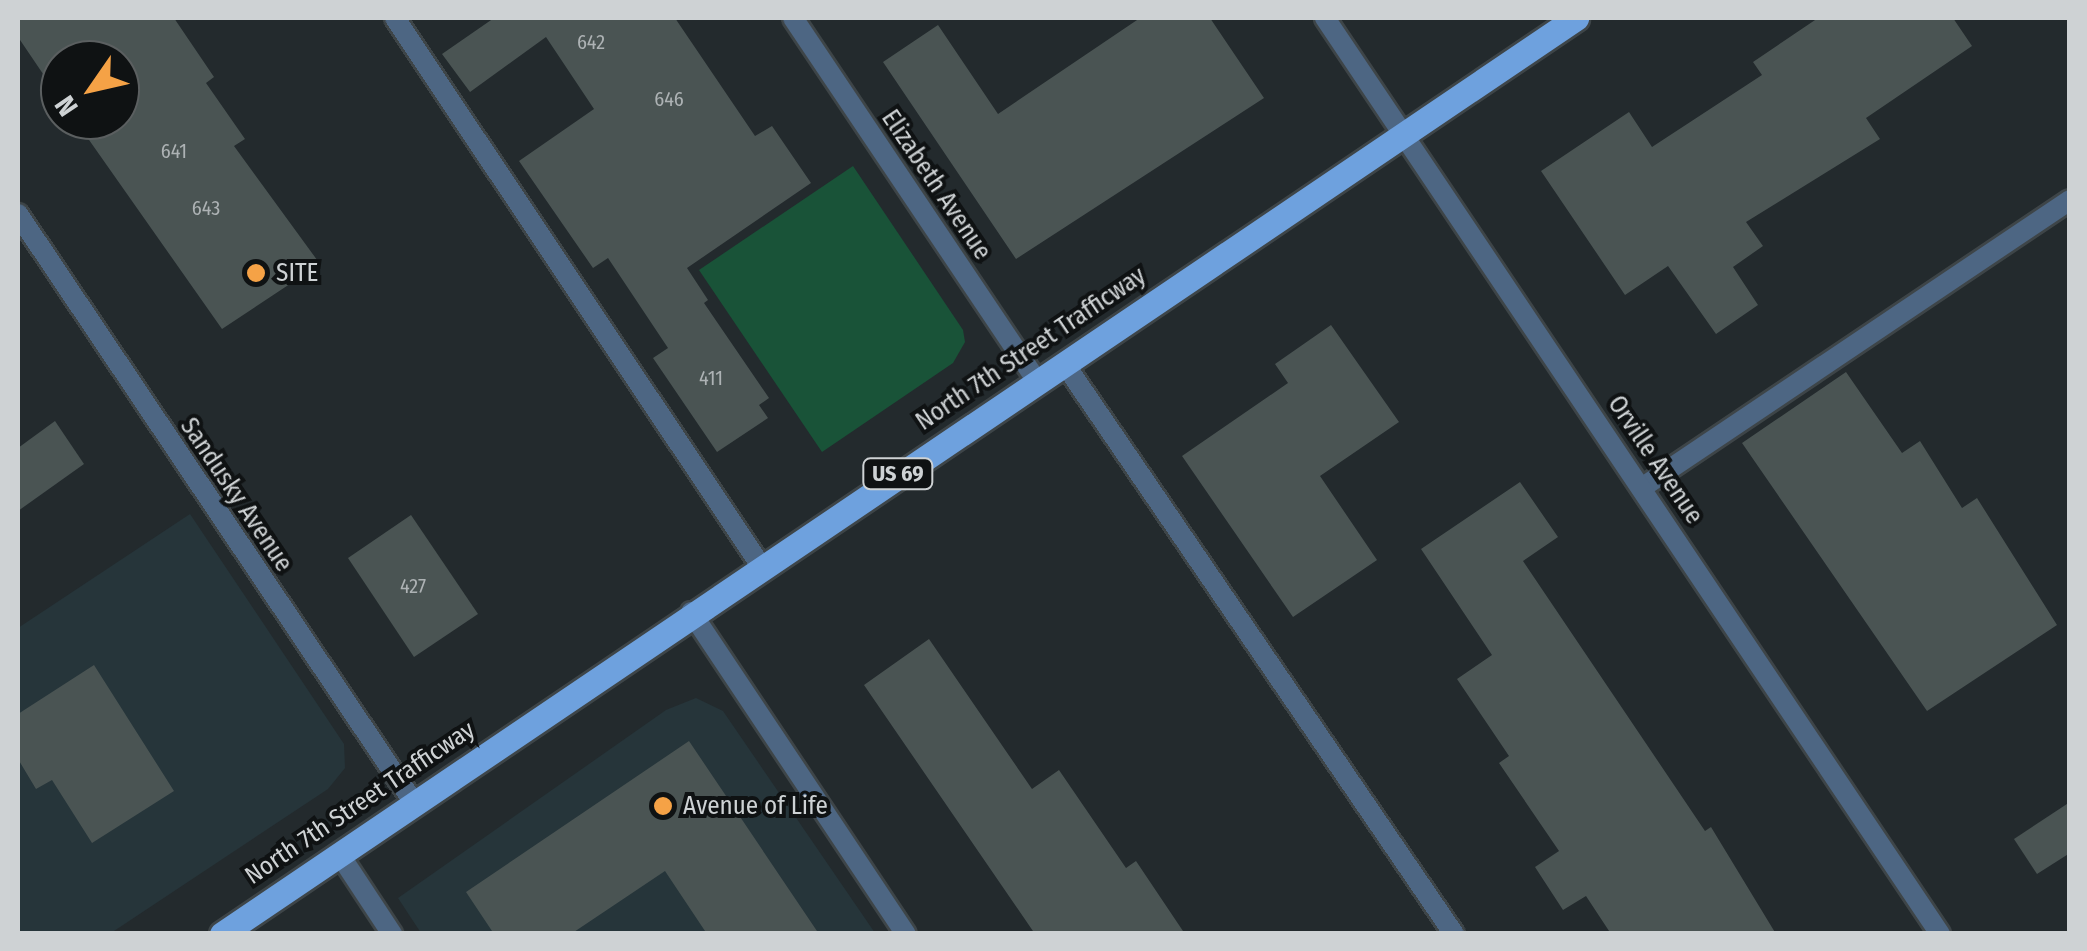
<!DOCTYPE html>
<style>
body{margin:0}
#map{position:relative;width:2087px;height:951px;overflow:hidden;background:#232a2d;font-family:"Fira Sans Condensed",sans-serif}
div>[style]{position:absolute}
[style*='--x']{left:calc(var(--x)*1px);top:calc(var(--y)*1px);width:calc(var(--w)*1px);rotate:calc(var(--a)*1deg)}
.built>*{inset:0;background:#26353a}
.green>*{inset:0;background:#195338}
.building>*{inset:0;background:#4a5453}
.roads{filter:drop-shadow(2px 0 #3e4548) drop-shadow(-2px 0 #3e4548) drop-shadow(0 2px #3e4548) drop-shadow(0 -2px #3e4548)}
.lane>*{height:20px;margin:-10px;padding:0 10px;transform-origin:10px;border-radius:10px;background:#4d6683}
.street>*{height:20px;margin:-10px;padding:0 10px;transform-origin:10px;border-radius:10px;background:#4d6683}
.primary>*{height:25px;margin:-12.5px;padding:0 12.5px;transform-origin:12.5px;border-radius:12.5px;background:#6ea1de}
.dots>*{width:28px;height:28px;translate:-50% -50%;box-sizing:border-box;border:5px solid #0f1213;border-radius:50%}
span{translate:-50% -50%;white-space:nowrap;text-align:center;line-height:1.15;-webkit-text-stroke:8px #0f1213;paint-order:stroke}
.number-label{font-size:20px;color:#adb2b4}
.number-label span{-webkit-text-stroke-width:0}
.shield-label span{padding:2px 8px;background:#0f1213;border:2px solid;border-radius:8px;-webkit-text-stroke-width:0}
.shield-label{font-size:22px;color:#ced2d4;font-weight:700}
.street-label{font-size:25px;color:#ced2d4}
.poi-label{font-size:25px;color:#ced2d4}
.left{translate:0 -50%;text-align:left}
.frame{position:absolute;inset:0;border:20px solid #ced2d4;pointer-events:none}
.north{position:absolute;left:40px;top:40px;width:100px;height:100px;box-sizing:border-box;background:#0f1213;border:2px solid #5b5f60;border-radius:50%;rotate:236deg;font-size:28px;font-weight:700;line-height:40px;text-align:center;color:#ced2d4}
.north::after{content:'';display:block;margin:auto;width:35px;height:45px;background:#f5a246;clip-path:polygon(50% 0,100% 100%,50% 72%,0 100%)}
</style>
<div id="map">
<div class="built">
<div style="clip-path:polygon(190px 514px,344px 744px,345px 768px,328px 789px,111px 933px,18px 934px,18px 628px)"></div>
<div style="clip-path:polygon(696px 698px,723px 711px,875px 933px,421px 933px,398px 898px,666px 710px)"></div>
</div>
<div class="green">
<div style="clip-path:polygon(853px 166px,963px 330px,965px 342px,953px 363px,822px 452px,699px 270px)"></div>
</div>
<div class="building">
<div style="clip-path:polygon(18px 18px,174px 18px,214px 77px,206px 83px,245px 139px,234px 146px,320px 264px,222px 329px,75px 120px,120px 120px,120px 60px,60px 60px,60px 99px,18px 37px)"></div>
<div style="clip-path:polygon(494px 18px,675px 18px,755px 136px,772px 126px,811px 183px,687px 268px,708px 300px,704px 303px,769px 398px,759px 405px,768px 418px,717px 452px,653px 358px,668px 348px,608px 258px,593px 268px,519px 161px,594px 109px,546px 37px,470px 92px,442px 54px)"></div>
<div style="clip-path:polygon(1140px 18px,1210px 18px,1264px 98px,1016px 259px,883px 62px,938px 25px,998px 114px)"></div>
<div style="clip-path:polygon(1818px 18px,1953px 18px,1972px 46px,1866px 118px,1880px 139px,1746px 222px,1763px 246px,1733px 267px,1758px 305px,1716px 334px,1668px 266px,1625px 295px,1541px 171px,1629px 112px,1652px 147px,1762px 75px,1753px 62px)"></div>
<div style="clip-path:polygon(1331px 325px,1399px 422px,1320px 476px,1377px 560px,1293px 617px,1182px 456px,1288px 383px,1275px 364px)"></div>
<div style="clip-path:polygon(1846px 372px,1902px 453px,1920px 441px,1962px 508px,1977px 498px,2057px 625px,1927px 711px,1742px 443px)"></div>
<div style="clip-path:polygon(55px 421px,84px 464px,18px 511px,18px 448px)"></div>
<div style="clip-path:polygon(1520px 482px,1558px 537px,1523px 561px,1705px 831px,1711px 827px,1776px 934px,1611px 934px,1586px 896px,1563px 910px,1535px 867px,1559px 851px,1499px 763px,1509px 756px,1457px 679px,1492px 655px,1421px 549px)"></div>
<div style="clip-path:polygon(411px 515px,478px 614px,414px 657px,348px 558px)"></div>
<div style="clip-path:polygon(929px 639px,1032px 789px,1059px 770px,1126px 868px,1136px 861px,1185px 934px,1035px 934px,864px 685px)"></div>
<div style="clip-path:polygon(94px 665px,174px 791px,92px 843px,52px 780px,36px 789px,18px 759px,18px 714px)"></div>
<div style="clip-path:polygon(689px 741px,819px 934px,707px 934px,665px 871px,571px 934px,494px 934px,466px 892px)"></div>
<div style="clip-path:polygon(2070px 802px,2070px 853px,2037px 874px,2014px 839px)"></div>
</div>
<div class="roads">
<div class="lane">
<div style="--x:395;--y:18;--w:659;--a:56.26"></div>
<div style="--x:1064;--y:363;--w:691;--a:55.67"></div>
<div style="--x:1643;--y:487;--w:514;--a:-33.91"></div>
<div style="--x:340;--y:855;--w:95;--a:56.6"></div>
</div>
<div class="street">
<div style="--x:793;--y:18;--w:437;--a:56.1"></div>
<div style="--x:1325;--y:18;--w:1103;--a:56.12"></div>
<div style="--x:18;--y:214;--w:710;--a:56.09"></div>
<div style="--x:691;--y:612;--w:387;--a:56.3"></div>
</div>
<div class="primary">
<div style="--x:222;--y:934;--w:1635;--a:-34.08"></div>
</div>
</div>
<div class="dots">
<div style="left:256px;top:273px;background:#f5a246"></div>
<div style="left:663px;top:806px;background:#f5a246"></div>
</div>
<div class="number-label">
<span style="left:591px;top:42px">642</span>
<span style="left:669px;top:99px">646</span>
<span style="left:174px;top:151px">641</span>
<span style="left:206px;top:208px">643</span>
<span style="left:711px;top:378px">411</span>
<span style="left:413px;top:586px">427</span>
</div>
<div class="shield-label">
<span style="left:898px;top:474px">US 69</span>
</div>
<div class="street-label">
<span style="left:936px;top:185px;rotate:56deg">Elizabeth Avenue</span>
<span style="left:1031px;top:349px;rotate:-34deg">North 7th Street Trafficway</span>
<span style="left:1655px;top:460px;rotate:56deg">Orville Avenue</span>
<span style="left:236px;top:495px;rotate:56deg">Sandusky Avenue</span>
<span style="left:360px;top:803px;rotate:-34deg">North 7th Street Trafficway</span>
</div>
<div class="poi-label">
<span class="left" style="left:276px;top:273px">SITE</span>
<span class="left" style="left:683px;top:806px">Avenue of Life</span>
</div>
<div class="frame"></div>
<div class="north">N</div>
</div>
